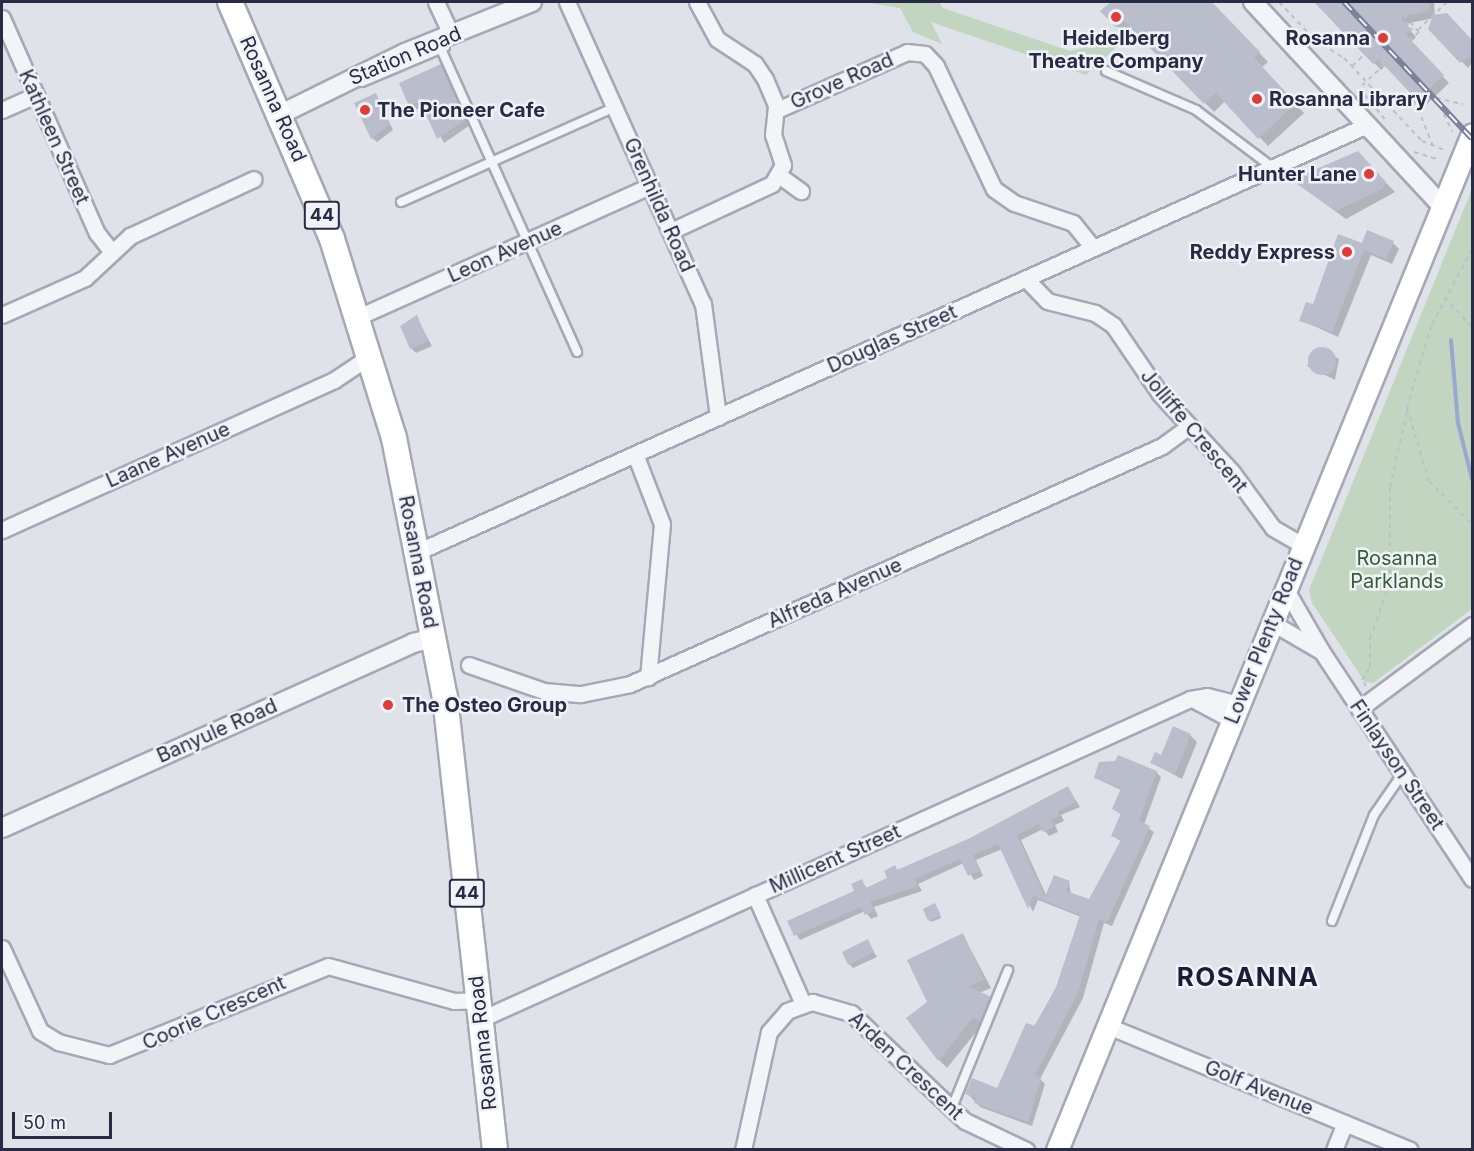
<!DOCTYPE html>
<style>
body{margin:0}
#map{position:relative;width:1474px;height:1151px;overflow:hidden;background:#e0e2ea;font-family:Inter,sans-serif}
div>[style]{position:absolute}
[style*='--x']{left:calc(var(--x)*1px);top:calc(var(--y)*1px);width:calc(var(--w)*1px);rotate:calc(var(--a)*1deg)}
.green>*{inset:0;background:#c2d5c0}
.shadow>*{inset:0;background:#0003}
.stream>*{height:4px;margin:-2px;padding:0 2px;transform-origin:2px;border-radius:2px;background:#98a9ce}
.building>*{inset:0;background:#babdcb}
.round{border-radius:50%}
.path>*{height:2px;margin-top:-1px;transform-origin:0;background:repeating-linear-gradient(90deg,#bec0c9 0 4.5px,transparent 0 9px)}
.roads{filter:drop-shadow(2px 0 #a5a8b5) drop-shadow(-2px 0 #a5a8b5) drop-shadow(0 2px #a5a8b5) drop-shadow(0 -2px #a5a8b5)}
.service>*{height:8px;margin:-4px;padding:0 4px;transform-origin:4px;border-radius:4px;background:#f3f4f8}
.minor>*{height:15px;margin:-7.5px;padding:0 7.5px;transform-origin:7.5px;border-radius:7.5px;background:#f3f4f8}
.tertiary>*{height:18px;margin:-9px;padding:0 9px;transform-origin:9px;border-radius:9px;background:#f3f4f8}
.secondary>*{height:21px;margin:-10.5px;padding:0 10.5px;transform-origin:10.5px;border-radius:10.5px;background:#fff}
.trunk>*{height:24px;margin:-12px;padding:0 12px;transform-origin:12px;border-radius:12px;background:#fff}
.rail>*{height:6px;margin-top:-3px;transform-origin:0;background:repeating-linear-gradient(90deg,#f0f2f8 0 11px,#787e96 0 22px);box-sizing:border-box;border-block:2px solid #787e96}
.dots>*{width:16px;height:16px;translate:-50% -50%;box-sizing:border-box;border:3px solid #f0f2f8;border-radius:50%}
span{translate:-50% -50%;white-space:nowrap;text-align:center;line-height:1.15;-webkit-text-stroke:5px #f0f2f8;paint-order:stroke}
.shield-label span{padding:2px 4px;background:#f0f2f8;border:2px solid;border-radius:4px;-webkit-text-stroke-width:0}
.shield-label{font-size:18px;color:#272c44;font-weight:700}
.poi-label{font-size:20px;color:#272c44;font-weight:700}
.right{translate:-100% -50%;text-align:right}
.left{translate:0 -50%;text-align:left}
.street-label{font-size:20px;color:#272c44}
.park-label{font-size:20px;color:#346133}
.district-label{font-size:26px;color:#191e34;font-weight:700;letter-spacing:1.5px}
.frame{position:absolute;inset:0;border:3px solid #272c44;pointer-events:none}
.scale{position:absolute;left:12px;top:1112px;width:100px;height:27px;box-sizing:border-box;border:3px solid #272c44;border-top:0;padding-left:8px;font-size:18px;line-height:21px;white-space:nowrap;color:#272c44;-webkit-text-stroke:4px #f0f2f8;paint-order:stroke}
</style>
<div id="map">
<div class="green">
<div style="clip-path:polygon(863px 2px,939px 2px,943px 8px,1070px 51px,1125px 39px,1086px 75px,931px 22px,942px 44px,913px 32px,900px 8px)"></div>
<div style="clip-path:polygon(1472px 189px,1472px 609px,1373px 683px,1365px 682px,1312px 603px,1309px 590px)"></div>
</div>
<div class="shadow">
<div style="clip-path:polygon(1113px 2px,1211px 2px,1268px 62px,1261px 68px,1304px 113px,1268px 146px,1225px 101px,1214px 112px,1132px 28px,1125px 35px,1102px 11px)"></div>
<div style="clip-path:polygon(1316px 2px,1434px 2px,1435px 16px,1472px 42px,1472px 63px,1468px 68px,1430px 29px,1434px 18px,1405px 24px,1416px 37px,1411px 42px,1449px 83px,1425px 106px,1386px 65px,1381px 70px)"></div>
<div style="clip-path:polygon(441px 66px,470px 125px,444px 143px,424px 106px,415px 110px,410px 105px)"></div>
<div style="clip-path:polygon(376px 95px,393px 130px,377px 142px,372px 138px)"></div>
<div style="clip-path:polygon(1367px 163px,1395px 192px,1346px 219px,1294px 181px)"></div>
<div style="clip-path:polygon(1393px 243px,1399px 249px,1392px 264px,1371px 255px,1338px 337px,1301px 320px,1362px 245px)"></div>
<div style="clip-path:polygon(416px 317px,432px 346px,416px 353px,411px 348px)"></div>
<div style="clip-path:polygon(1318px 348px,1339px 359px,1335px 380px,1307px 366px)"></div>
<div style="clip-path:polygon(1190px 735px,1197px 742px,1182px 779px,1152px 763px)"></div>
<div style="clip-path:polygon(1156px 772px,1161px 777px,1144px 825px,1154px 832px,1112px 926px,1104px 923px,1083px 998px,1040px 1079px,1045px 1084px,1032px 1126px,980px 1107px,967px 1093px,997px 1090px,1057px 987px,1081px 917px,1038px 900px,1033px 912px,1002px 849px,976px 860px,983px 876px,974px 880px,964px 863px,918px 884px,922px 891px,874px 907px,878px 916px,871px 919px,865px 911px,800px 940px,789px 922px,856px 891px,861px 881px,868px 889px,889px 879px,894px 867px,899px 871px,969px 841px,1068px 788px,1080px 807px,1061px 815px,1064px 821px,1055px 825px,1058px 832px,1049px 836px,1043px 829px,1021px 840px,1047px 897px,1069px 882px,1071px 895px,1089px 901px,1122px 842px,1113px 836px,1122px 815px,1113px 809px,1121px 790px,1095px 778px)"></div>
<div style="clip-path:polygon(936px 906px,941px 918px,931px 922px,925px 910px)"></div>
<div style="clip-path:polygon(963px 935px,991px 988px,979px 993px,998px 1006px,988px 1029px,981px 1026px,947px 1068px,939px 1060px)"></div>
<div style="clip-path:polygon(867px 941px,877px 957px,853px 968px,849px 964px)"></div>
</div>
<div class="stream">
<div style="--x:1451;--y:340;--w:83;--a:85.2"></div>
<div style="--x:1458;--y:423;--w:58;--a:76"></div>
</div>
<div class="building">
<div style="clip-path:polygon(1111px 2px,1212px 2px,1260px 52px,1254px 58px,1296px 103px,1258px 139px,1216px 93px,1204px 104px,1123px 20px,1115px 27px,1100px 11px)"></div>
<div style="clip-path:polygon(1314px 2px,1431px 2px,1428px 11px,1400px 17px,1411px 29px,1405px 34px,1444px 75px,1417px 100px,1378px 59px,1373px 64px)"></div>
<div style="clip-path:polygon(1447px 13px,1473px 41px,1473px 54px,1460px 63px,1428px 29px,1433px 15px)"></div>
<div style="clip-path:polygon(441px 64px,466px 119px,437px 139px,420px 101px,409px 106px,399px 83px)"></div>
<div style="clip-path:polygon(376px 93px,389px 125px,371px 139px,354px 103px)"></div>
<div style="clip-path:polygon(1358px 151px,1386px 182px,1382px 189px,1336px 211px,1291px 180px)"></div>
<div style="clip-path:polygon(1367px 230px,1394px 241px,1386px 259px,1364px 250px,1332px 332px,1299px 321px,1306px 302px,1313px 304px,1338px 234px,1362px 243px)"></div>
<div style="clip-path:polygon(417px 315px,428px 341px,410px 349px,400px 326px)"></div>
<div class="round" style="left:1308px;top:347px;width:28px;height:28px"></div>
<div style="clip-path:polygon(1173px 726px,1191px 734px,1175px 774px,1150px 763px,1155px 752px,1161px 755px)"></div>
<div style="clip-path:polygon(1118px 755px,1157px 771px,1139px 821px,1150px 826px,1107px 923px,1099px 919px,1078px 993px,1035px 1075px,1041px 1078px,1028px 1122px,974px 1103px,976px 1098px,965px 1094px,972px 1078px,997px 1088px,1026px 1023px,1035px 1026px,1056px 987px,1080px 915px,1033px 896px,1028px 909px,998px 844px,973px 855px,980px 871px,968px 876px,960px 859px,914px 879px,918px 886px,870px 902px,875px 911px,865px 915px,861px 907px,794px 936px,787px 921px,854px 891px,851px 884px,862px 879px,866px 888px,887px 878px,884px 871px,895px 865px,897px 870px,968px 839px,1068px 786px,1076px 802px,1058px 811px,1060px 816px,1051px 820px,1054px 827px,1043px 832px,1039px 824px,1017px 835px,1045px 897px,1054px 875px,1070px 881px,1066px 891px,1089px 899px,1121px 840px,1111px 836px,1121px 813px,1112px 809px,1121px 788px,1094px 778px,1099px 762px,1115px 761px)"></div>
<div style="clip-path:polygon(935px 903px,941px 916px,928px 921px,923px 909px)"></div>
<div style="clip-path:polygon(963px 933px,984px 980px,968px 986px,991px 997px,980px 1021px,973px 1018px,938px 1061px,906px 1018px,927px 1002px,907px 960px)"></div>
<div style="clip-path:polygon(868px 939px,874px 952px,848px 965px,842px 952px)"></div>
</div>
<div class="path">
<div style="--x:1279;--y:2;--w:52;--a:46.5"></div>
<div style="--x:1315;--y:40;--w:34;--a:32"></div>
<div style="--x:1344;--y:58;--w:114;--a:46.8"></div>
<div style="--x:1422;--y:141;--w:27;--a:22"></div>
<div style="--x:1327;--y:2;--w:41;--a:52"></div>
<div style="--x:1352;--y:34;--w:57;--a:8.1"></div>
<div style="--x:1346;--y:2;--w:132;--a:46.8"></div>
<div style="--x:1436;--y:98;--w:37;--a:64"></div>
<div style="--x:1376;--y:2;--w:8;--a:45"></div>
<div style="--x:1382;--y:8;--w:56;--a:86.9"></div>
<div style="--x:1385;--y:64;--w:35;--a:137"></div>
<div style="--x:1359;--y:88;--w:45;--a:50.4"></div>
<div style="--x:1387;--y:2;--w:37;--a:47"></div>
<div style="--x:1412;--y:29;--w:16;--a:137"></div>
<div style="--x:1392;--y:2;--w:40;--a:48"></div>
<div style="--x:1419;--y:32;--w:15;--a:138"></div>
<div style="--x:1382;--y:14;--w:38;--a:47"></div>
<div style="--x:1392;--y:15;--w:18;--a:49"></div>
<div style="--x:1418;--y:30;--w:40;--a:-44"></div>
<div style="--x:1352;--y:34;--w:39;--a:-42"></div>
<div style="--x:1357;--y:35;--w:79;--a:46.5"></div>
<div style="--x:1411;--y:92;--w:58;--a:67.8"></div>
<div style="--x:1394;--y:38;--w:13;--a:-42"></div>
<div style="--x:1360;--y:45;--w:19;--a:47"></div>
<div style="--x:1360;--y:45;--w:14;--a:-45"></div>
<div style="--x:1329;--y:47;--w:24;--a:-42"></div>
<div style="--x:1367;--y:52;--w:43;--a:-44.1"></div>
<div style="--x:1352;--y:66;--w:21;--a:-43"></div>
<div style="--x:1436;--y:98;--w:28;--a:13"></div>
<div style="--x:1414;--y:152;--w:27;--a:17"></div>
<div style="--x:1472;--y:249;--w:87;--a:118"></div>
<div style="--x:1431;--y:326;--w:85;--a:106.3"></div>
<div style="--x:1407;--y:408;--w:76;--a:73.2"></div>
<div style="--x:1429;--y:481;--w:61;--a:45"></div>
<div style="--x:1444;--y:297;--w:41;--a:47"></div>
<div style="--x:1366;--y:686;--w:7;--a:-124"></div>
<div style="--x:1362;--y:680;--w:15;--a:-58"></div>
<div style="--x:1370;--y:667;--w:29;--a:-90"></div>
<div style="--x:1370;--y:638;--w:59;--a:-70.3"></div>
<div style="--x:1390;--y:582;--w:95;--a:-90"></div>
<div style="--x:1390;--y:487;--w:78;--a:-77.4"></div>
</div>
<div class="roads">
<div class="service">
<div style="--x:441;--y:49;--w:332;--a:65.8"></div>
<div style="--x:1106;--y:71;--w:98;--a:23.4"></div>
<div style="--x:1196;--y:110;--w:95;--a:36.9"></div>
<div style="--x:362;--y:82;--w:90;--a:-22.9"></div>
<div style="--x:401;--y:202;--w:234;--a:-23.9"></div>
<div style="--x:1332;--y:921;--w:114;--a:-68.4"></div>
<div style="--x:1374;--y:815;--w:51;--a:-55.4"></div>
<div style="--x:951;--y:1110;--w:151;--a:-67.8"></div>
</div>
<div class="minor">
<div style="--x:436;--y:2;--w:35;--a:65"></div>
<div style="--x:567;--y:2;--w:331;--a:65.8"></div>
<div style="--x:703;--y:304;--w:114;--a:82.4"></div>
<div style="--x:2;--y:18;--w:235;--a:66.2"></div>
<div style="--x:97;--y:233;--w:24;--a:52"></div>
<div style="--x:2;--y:110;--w:36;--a:-24"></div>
<div style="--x:777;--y:110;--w:142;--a:-24"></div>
<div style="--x:907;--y:52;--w:18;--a:6"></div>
<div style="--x:925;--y:54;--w:16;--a:47"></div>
<div style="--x:936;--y:66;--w:136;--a:64.8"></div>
<div style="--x:994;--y:189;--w:24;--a:35"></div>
<div style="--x:1014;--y:203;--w:62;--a:18.7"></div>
<div style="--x:1073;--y:223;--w:32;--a:51"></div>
<div style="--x:780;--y:176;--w:26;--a:36"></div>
<div style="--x:671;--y:231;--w:111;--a:-25"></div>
<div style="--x:772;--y:184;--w:22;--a:-60"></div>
<div style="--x:783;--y:165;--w:32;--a:-108"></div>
<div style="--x:773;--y:135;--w:30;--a:-84"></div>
<div style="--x:776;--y:105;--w:28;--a:-113"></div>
<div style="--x:765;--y:79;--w:18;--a:-124"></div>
<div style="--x:755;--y:64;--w:45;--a:-146.7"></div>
<div style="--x:717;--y:39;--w:42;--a:-118.4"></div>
<div style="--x:1026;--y:279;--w:30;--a:46"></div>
<div style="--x:1047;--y:301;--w:49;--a:14"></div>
<div style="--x:1095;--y:313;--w:22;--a:34"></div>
<div style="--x:1113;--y:325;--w:83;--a:55.7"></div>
<div style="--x:1160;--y:394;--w:106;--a:47.3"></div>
<div style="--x:1232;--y:472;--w:69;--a:53.8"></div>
<div style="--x:1273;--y:528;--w:34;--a:30"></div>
<div style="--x:2;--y:315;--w:91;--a:-24"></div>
<div style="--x:85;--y:278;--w:62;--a:-43"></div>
<div style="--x:130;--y:236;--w:136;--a:-24.7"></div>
<div style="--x:358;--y:317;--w:320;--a:-24.2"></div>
<div style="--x:635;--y:454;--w:75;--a:68.9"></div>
<div style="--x:662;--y:524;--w:154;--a:95.2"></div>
<div style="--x:2;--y:530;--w:364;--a:-24.3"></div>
<div style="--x:334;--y:380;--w:43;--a:-33.7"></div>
<div style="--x:417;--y:552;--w:1042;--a:-24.2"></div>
<div style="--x:1285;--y:588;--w:74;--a:60"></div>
<div style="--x:1322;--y:652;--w:272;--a:56.5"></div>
<div style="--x:1271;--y:622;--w:56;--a:30.3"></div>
<div style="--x:469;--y:665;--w:79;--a:19.1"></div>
<div style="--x:544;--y:691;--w:37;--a:5"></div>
<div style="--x:581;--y:694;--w:50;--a:-11.5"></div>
<div style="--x:630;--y:684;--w:583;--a:-24.1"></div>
<div style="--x:1162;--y:446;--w:32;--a:-36"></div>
<div style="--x:1196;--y:701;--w:40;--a:28"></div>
<div style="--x:1359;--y:709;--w:141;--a:-36.6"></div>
<div style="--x:755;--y:895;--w:119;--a:66.2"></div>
<div style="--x:2;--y:948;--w:91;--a:65.4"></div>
<div style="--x:40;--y:1031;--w:21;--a:31"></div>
<div style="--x:58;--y:1042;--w:53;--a:14.3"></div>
<div style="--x:109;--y:1055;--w:236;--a:-22.1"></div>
<div style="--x:328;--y:966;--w:131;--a:15.5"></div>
<div style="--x:454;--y:1001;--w:24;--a:-2"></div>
<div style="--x:481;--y:1019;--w:778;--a:-24.29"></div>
<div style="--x:1190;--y:699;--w:17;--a:-10"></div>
<div style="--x:1207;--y:696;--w:32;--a:14"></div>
<div style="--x:1108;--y:1026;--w:326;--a:22.3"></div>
<div style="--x:743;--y:1150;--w:121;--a:-77.6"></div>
<div style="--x:769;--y:1032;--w:28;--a:-49"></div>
<div style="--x:787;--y:1011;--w:27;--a:-20"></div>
<div style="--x:812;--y:1002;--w:41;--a:15.8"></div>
<div style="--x:851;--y:1013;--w:157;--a:43.5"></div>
<div style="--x:965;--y:1121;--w:68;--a:25.4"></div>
<div style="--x:1334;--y:1150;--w:29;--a:-68"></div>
</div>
<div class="tertiary">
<div style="--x:1253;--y:2;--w:278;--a:47.2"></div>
<div style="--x:281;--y:114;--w:138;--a:-26.2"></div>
<div style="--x:405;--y:53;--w:137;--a:-21.9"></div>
<div style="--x:2;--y:828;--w:451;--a:-24.2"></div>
<div style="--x:413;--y:643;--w:22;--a:-13"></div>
</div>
<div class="secondary">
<div style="--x:1057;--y:1150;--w:1097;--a:-67.78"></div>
</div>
<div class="trunk">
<div style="--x:230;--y:2;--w:258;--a:66.7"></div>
<div style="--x:332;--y:239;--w:208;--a:72.7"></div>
<div style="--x:394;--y:438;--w:264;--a:78.9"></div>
<div style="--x:445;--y:697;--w:456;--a:83.7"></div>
</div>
</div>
<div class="rail">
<div style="--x:1344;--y:2;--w:187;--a:46.9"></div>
</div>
<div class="dots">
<div style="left:1116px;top:17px;background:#db3e3a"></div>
<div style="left:1383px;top:38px;background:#db3e3a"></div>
<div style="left:1257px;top:99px;background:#db3e3a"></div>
<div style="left:365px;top:110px;background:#db3e3a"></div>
<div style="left:1369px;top:174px;background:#db3e3a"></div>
<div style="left:1347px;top:252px;background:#db3e3a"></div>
<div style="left:388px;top:705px;background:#db3e3a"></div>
</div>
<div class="shield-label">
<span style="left:322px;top:215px">44</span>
<span style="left:467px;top:893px">44</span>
</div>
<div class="poi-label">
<span class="right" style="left:1370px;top:38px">Rosanna</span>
<span style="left:1116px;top:50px">Heidelberg<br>Theatre Company</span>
<span class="left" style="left:1269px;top:99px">Rosanna Library</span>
<span class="left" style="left:377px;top:110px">The Pioneer Cafe</span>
<span class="right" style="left:1357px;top:174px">Hunter Lane</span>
<span class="right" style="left:1335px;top:252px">Reddy Express</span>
<span class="left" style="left:402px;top:705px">The Osteo Group</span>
</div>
<div class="street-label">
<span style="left:405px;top:56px;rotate:-23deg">Station Road</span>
<span style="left:842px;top:81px;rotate:-24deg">Grove Road</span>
<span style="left:273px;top:99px;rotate:66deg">Rosanna Road</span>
<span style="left:54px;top:137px;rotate:66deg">Kathleen Street</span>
<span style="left:659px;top:205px;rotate:66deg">Grenhilda Road</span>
<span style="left:505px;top:252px;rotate:-24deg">Leon Avenue</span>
<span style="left:892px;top:339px;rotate:-24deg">Douglas Street</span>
<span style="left:1194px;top:431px;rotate:50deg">Jolliffe Crescent</span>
<span style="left:168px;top:455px;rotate:-24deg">Laane Avenue</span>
<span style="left:418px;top:562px;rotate:79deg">Rosanna Road</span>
<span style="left:835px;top:593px;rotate:-24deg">Alfreda Avenue</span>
<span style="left:1264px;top:641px;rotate:-68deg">Lower Plenty Road</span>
<span style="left:217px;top:731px;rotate:-24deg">Banyule Road</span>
<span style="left:1397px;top:765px;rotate:56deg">Finlayson Street</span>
<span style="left:835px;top:859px;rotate:-24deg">Millicent Street</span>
<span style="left:214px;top:1013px;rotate:-24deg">Coorie Crescent</span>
<span style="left:483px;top:1043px;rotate:-96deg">Rosanna Road</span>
<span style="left:906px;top:1066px;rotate:43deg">Arden Crescent</span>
<span style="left:1259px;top:1088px;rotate:22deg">Golf Avenue</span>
</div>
<div class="park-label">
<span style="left:1397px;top:570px">Rosanna<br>Parklands</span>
</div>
<div class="district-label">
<span style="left:1248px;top:977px">ROSANNA</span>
</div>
<div class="frame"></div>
<div class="scale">50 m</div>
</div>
